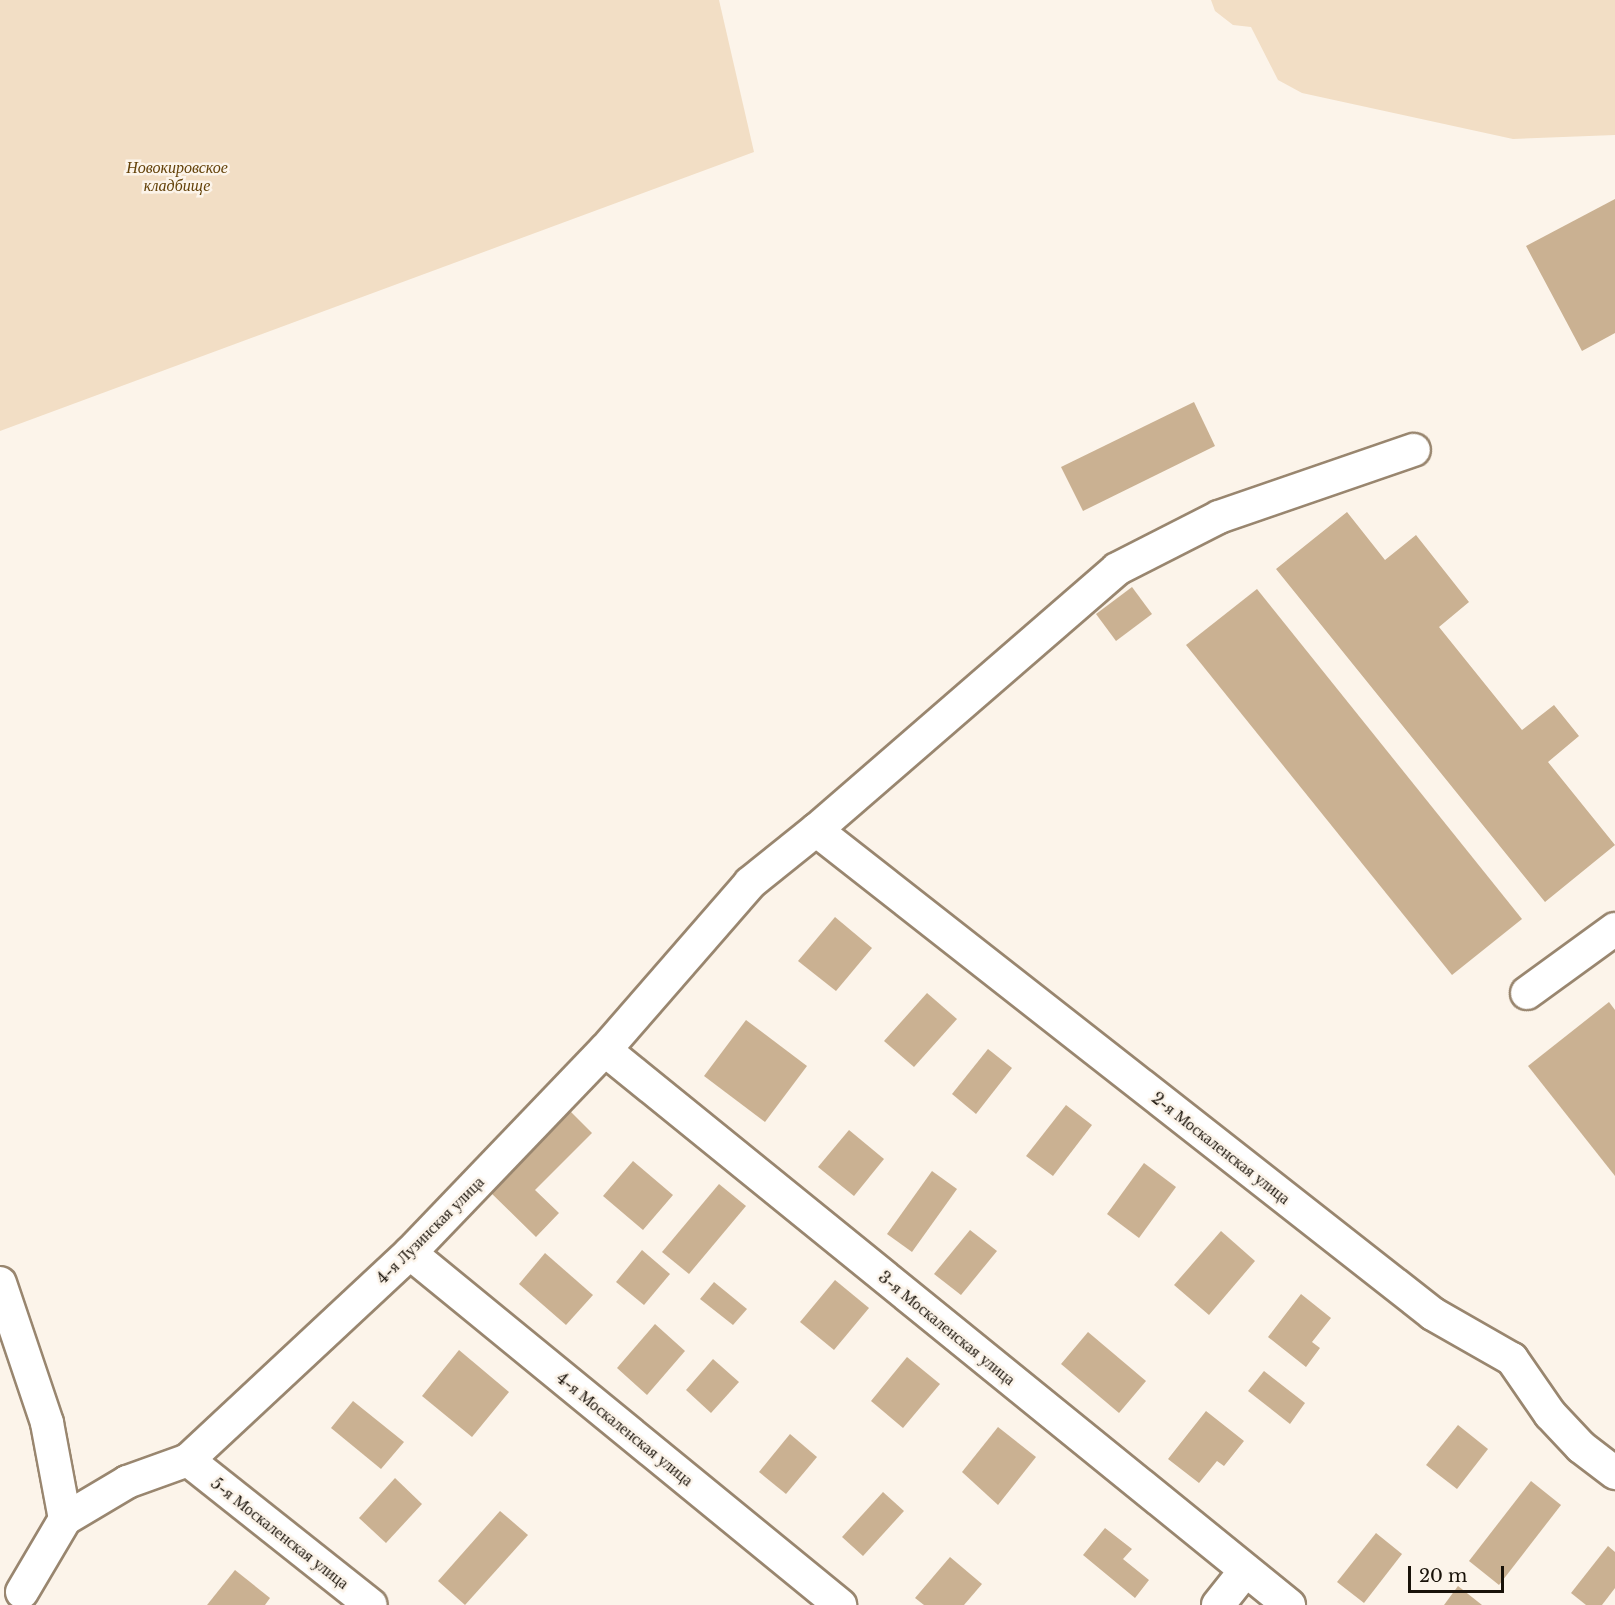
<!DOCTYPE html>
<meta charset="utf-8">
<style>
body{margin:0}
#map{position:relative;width:1615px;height:1605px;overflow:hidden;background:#fcf4ea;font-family:"Libre Baskerville",serif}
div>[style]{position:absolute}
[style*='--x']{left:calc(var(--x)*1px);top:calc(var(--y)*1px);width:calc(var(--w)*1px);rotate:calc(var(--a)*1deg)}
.green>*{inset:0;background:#f2dec5}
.building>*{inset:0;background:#cab192}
.roads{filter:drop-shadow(2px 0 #99866f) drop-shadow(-2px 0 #99866f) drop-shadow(0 2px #99866f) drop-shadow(0 -2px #99866f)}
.minor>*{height:32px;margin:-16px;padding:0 16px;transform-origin:16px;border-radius:16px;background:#fff}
span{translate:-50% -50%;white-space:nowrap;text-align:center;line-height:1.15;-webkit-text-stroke:5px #fcf4ea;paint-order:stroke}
.park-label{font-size:16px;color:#634108;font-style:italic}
.street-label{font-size:16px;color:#191209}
.scale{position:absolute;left:1408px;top:1566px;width:96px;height:27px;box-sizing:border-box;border:3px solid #191209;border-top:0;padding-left:8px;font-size:18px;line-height:21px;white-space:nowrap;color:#191209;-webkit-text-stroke:4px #fcf4ea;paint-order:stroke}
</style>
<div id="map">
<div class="green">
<div style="clip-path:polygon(0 0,719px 0,754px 152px,0 431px)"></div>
<div style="clip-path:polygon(1211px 0,1615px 0,1615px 135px,1513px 139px,1302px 93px,1278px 80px,1251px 27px,1233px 25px,1215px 11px)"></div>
</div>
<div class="building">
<div style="clip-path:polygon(1615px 199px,1615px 333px,1582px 351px,1526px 246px)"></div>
<div style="clip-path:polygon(1194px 402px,1215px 446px,1083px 511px,1061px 467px)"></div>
<div style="clip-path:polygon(1347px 512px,1385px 560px,1416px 535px,1469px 602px,1439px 627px,1522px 730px,1554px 705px,1579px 736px,1548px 762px,1615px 845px,1545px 902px,1276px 569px)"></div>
<div style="clip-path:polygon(1132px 587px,1152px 614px,1116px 641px,1096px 614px)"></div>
<div style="clip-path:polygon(1257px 589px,1522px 919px,1452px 975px,1186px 645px)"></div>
<div style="clip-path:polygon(835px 917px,872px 948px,836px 991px,798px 961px)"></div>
<div style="clip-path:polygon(927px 993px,957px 1019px,914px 1067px,884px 1041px)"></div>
<div style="clip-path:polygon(1609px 1002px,1615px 1010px,1615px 1176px,1528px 1066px)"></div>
<div style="clip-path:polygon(746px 1020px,807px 1066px,765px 1122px,704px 1076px)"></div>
<div style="clip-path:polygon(988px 1049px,1012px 1068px,976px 1114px,952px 1094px)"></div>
<div style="clip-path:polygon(1066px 1105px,1092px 1125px,1053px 1176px,1026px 1156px)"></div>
<div style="clip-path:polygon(566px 1107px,592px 1133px,535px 1190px,559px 1213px,536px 1237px,486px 1188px)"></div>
<div style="clip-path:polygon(849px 1130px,884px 1159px,854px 1196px,818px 1167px)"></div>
<div style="clip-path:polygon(633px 1161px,673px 1195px,643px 1230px,603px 1196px)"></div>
<div style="clip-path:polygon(1144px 1163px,1176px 1187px,1139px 1238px,1107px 1214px)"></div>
<div style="clip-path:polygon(932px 1171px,957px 1189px,912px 1252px,887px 1234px)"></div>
<div style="clip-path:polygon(719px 1184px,746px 1206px,689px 1274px,662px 1252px)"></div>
<div style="clip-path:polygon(970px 1230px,997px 1251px,961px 1295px,934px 1274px)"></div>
<div style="clip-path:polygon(1221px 1231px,1255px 1261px,1209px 1315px,1174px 1285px)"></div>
<div style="clip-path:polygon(642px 1250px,670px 1274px,644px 1305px,616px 1282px)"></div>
<div style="clip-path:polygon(545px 1253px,593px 1295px,566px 1325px,519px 1284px)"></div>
<div style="clip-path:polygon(835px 1280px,869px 1308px,834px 1350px,800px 1322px)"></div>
<div style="clip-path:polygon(714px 1282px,747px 1309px,733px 1325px,700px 1299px)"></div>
<div style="clip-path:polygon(1301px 1294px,1331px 1318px,1312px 1342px,1320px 1348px,1306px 1367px,1268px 1337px)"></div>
<div style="clip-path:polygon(655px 1324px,685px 1351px,647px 1395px,617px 1368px)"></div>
<div style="clip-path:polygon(1088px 1332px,1146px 1381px,1119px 1413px,1061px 1364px)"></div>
<div style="clip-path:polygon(459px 1350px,509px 1392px,472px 1437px,422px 1396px)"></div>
<div style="clip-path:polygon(907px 1357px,940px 1384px,903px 1428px,871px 1401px)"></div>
<div style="clip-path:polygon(713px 1359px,739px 1382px,711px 1413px,686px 1390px)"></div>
<div style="clip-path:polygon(1264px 1371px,1305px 1403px,1290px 1424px,1248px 1391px)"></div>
<div style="clip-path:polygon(353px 1401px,404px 1442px,381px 1469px,331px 1428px)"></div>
<div style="clip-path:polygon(1206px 1411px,1244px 1441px,1224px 1466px,1217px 1461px,1199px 1483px,1168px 1459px)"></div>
<div style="clip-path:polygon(1458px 1425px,1488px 1449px,1457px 1489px,1426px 1465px)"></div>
<div style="clip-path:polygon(998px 1427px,1036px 1457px,998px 1505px,962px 1472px)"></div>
<div style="clip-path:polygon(790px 1434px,817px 1457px,786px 1494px,759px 1472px)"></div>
<div style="clip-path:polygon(395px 1478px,422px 1504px,386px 1543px,359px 1518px)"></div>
<div style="clip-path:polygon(1531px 1481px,1561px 1505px,1499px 1585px,1469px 1561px)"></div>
<div style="clip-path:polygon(883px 1492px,904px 1511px,863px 1556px,842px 1537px)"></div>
<div style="clip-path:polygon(500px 1511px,528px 1535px,465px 1605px,438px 1581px)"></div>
<div style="clip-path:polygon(1105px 1528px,1132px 1549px,1123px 1559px,1149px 1580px,1135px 1598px,1083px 1555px)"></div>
<div style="clip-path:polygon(1376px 1533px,1402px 1554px,1364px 1603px,1337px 1582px)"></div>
<div style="clip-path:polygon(1608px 1546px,1615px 1552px,1615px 1588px,1602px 1605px,1586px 1605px,1571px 1593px)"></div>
<div style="clip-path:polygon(950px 1557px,982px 1584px,964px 1605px,924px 1605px,915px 1598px)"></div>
<div style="clip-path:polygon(235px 1570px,270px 1598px,265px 1605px,207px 1605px)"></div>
<div style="clip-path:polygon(1458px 1586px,1482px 1605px,1444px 1605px)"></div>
</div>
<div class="roads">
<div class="minor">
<div style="--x:816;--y:830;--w:784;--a:38.11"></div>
<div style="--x:1433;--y:1314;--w:91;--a:29.7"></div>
<div style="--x:1512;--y:1359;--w:67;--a:55.4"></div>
<div style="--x:1550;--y:1414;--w:45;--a:46.8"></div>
<div style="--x:1581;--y:1447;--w:43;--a:37.4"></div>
<div style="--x:1527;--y:993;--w:109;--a:-36"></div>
<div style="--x:605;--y:1050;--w:881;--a:39.06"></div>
<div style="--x:410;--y:1253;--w:556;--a:39.3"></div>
<div style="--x:0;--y:1283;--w:148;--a:71.4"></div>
<div style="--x:47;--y:1423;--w:98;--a:79.4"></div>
<div style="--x:188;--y:1460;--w:233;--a:38.4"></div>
<div style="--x:22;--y:1592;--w:85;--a:-59.5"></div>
<div style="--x:65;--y:1519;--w:72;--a:-30.8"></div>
<div style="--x:127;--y:1482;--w:65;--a:-19.8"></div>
<div style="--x:188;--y:1460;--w:304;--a:-43"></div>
<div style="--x:410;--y:1253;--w:281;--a:-46.2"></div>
<div style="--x:605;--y:1050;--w:221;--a:-49"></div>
<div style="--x:750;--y:883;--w:85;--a:-38.8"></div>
<div style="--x:816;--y:830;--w:398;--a:-40.9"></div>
<div style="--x:1117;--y:569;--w:114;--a:-27"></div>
<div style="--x:1219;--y:517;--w:206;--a:-19"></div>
<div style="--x:1218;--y:1605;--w:43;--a:-51.5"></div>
</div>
</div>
<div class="park-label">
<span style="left:177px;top:176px">Новокировское<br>кладбище</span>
</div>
<div class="street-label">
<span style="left:1221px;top:1148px;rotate:38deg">2-я Москаленская улица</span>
<span style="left:430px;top:1230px;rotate:-45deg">4-я Лузинская улица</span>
<span style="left:947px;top:1328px;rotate:39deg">3-я Москаленская улица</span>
<span style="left:625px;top:1429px;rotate:39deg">4-я Москаленская улица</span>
<span style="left:280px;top:1533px;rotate:38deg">5-я Москаленская улица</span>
</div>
<div class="scale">20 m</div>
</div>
